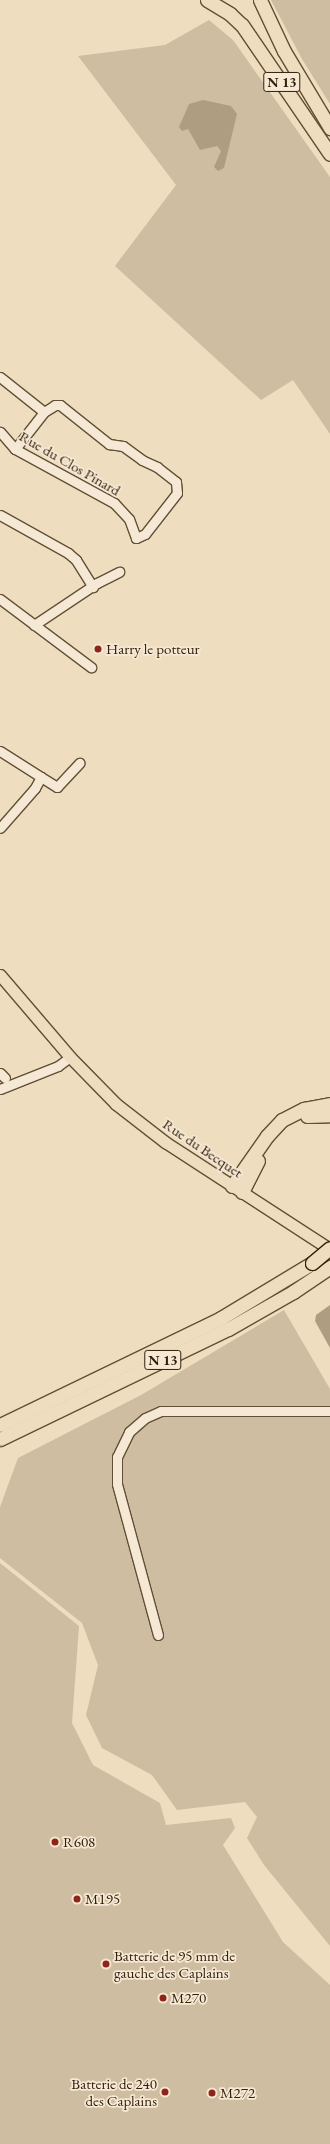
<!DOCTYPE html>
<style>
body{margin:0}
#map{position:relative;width:330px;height:2144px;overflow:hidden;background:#efddc0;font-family:"EB Garamond",serif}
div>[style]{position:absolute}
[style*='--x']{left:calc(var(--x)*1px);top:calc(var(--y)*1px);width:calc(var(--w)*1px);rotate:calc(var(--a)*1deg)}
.green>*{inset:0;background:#cfbda1}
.water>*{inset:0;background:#af9d81}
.roads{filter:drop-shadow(1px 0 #624f35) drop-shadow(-1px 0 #624f35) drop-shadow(0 1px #624f35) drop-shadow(0 -1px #624f35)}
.minor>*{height:9px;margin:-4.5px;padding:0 4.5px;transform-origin:4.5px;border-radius:4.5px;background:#f5e9d6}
.major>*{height:11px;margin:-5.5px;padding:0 5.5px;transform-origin:5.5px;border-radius:5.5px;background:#efddc0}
.highway>*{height:13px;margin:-6.5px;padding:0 6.5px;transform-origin:6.5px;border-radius:6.5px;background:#efddc0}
.bridges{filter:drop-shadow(1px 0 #332007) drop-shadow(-1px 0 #332007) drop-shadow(0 1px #332007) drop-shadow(0 -1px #332007)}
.highway-bridge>*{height:13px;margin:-6.5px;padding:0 6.5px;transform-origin:6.5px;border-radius:6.5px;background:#efddc0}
.dots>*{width:11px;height:11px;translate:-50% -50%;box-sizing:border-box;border:2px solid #f5e9d6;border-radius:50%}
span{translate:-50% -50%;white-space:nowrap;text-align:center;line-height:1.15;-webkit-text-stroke:3.5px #f5e9d6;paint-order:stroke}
.shield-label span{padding:1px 3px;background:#f5e9d6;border:1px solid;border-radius:3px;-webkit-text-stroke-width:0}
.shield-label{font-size:14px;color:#332007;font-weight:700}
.street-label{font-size:15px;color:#332007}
.poi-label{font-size:15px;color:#332007}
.left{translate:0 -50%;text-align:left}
.right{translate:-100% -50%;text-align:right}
</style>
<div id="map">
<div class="green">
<div style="clip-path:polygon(271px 0,330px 0,330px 104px,302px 59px)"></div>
<div style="clip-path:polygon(209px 20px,233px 40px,330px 177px,330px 434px,293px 380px,261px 400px,115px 266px,176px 185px,78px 56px,165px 45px)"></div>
<div style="clip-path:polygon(284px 1310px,330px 1389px,330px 1946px,264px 1865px,247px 1838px,257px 1817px,245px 1802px,177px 1810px,152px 1775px,102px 1748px,86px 1715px,98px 1665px,82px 1623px,0 1558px,0 1507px,18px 1458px,141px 1395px)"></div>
<div style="clip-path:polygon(0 1563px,79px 1626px,72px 1723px,93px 1765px,160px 1803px,166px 1825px,231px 1818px,235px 1828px,223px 1845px,283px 1942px,330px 1985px,330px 2144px,0 2144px)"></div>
</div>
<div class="water">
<div style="clip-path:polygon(203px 100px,231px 106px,237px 114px,224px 168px,218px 171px,214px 167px,221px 151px,217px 146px,200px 150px,188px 129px,182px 131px,179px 127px,189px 104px)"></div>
<div style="clip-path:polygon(330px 1305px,330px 1348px,315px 1321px,316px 1315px)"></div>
</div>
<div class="roads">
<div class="minor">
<div style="--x:0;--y:377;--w:56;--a:38.5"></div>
<div style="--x:44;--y:412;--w:13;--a:-32"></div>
<div style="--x:55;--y:405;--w:5;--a:0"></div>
<div style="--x:60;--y:405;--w:63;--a:38.5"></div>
<div style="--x:109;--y:444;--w:14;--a:8"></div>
<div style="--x:123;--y:446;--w:24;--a:36"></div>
<div style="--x:142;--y:460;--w:17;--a:25"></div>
<div style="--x:157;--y:467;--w:24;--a:38"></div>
<div style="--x:176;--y:482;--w:11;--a:85"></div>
<div style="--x:177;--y:493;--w:52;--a:128"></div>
<div style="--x:145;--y:534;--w:10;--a:156"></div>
<div style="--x:136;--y:538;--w:20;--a:-110"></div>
<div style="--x:129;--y:519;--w:22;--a:-133"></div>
<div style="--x:114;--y:503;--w:113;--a:-151.4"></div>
<div style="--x:15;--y:449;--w:23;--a:-131"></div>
<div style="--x:15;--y:449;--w:47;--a:-51.9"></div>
<div style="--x:0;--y:515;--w:78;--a:29.2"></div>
<div style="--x:68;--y:553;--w:11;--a:41"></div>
<div style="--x:76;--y:560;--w:32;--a:58"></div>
<div style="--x:0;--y:599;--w:114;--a:36.8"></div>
<div style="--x:34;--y:625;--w:76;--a:-33.7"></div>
<div style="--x:97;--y:583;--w:25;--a:-27"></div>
<div style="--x:0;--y:751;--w:49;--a:32.4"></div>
<div style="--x:41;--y:777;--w:13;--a:119"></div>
<div style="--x:35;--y:788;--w:53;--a:131.2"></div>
<div style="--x:41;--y:777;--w:19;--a:32"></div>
<div style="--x:57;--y:787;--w:33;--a:-47"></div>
<div style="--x:0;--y:1073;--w:7;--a:45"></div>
<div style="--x:0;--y:1089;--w:62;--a:-21.6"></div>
<div style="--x:58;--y:1066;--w:15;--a:-37"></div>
<div style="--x:158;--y:1635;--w:156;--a:-105.2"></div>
<div style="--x:117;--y:1484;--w:27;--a:-90"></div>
<div style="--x:117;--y:1457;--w:28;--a:-64"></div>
<div style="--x:129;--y:1432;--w:21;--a:-41"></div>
<div style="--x:145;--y:1418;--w:17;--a:-24"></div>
<div style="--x:161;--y:1411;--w:169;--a:0"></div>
</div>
<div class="major">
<div style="--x:0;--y:975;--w:108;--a:49.5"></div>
<div style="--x:70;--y:1057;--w:66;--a:45.6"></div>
<div style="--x:116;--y:1104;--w:62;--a:37.8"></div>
<div style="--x:165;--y:1142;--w:197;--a:33"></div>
</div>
<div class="highway">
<div style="--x:207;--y:0;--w:27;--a:31"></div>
<div style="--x:230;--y:14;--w:16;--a:43"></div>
<div style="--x:242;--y:25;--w:156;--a:55.7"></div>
<div style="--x:260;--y:0;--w:56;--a:64.8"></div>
<div style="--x:284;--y:51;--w:90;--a:59.1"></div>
<div style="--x:307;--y:1116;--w:23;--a:-2"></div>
<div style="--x:232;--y:1186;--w:61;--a:-55"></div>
<div style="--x:267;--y:1136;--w:22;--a:-47"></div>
<div style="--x:282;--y:1120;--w:25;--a:-27"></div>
<div style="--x:304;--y:1109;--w:26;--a:-11"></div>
<div style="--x:242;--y:1192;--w:35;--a:-63"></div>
<div style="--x:0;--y:1425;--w:246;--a:-25.8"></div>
<div style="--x:221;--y:1318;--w:106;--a:-31.1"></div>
<div style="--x:0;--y:1439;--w:253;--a:-25.8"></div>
<div style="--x:228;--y:1329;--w:75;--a:-29.6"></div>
<div style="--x:293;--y:1292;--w:45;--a:-34"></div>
</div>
</div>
<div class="bridges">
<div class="highway-bridge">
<div style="--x:312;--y:1263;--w:23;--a:-40"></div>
</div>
</div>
<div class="dots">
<div style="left:98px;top:649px;background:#8f2418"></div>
<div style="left:55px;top:1842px;background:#8f2418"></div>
<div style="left:77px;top:1899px;background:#8f2418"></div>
<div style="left:106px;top:1964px;background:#8f2418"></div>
<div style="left:163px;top:1998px;background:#8f2418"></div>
<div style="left:165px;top:2092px;background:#8f2418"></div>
<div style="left:212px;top:2093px;background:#8f2418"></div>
</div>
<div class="shield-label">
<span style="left:282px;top:82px">N 13</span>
<span style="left:163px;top:1360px">N 13</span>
</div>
<div class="street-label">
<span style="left:70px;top:463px;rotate:30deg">Rue du Clos Pinard</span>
<span style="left:203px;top:1148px;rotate:34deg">Rue du Becquet</span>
</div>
<div class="poi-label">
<span class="left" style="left:106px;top:649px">Harry le potteur</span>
<span class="left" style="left:63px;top:1842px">R608</span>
<span class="left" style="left:85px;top:1899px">M195</span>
<span class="left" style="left:114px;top:1964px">Batterie de 95 mm de<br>gauche des Caplains</span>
<span class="left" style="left:171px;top:1998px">M270</span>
<span class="right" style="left:157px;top:2092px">Batterie de 240<br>des Caplains</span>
<span class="left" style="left:220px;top:2093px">M272</span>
</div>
</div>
